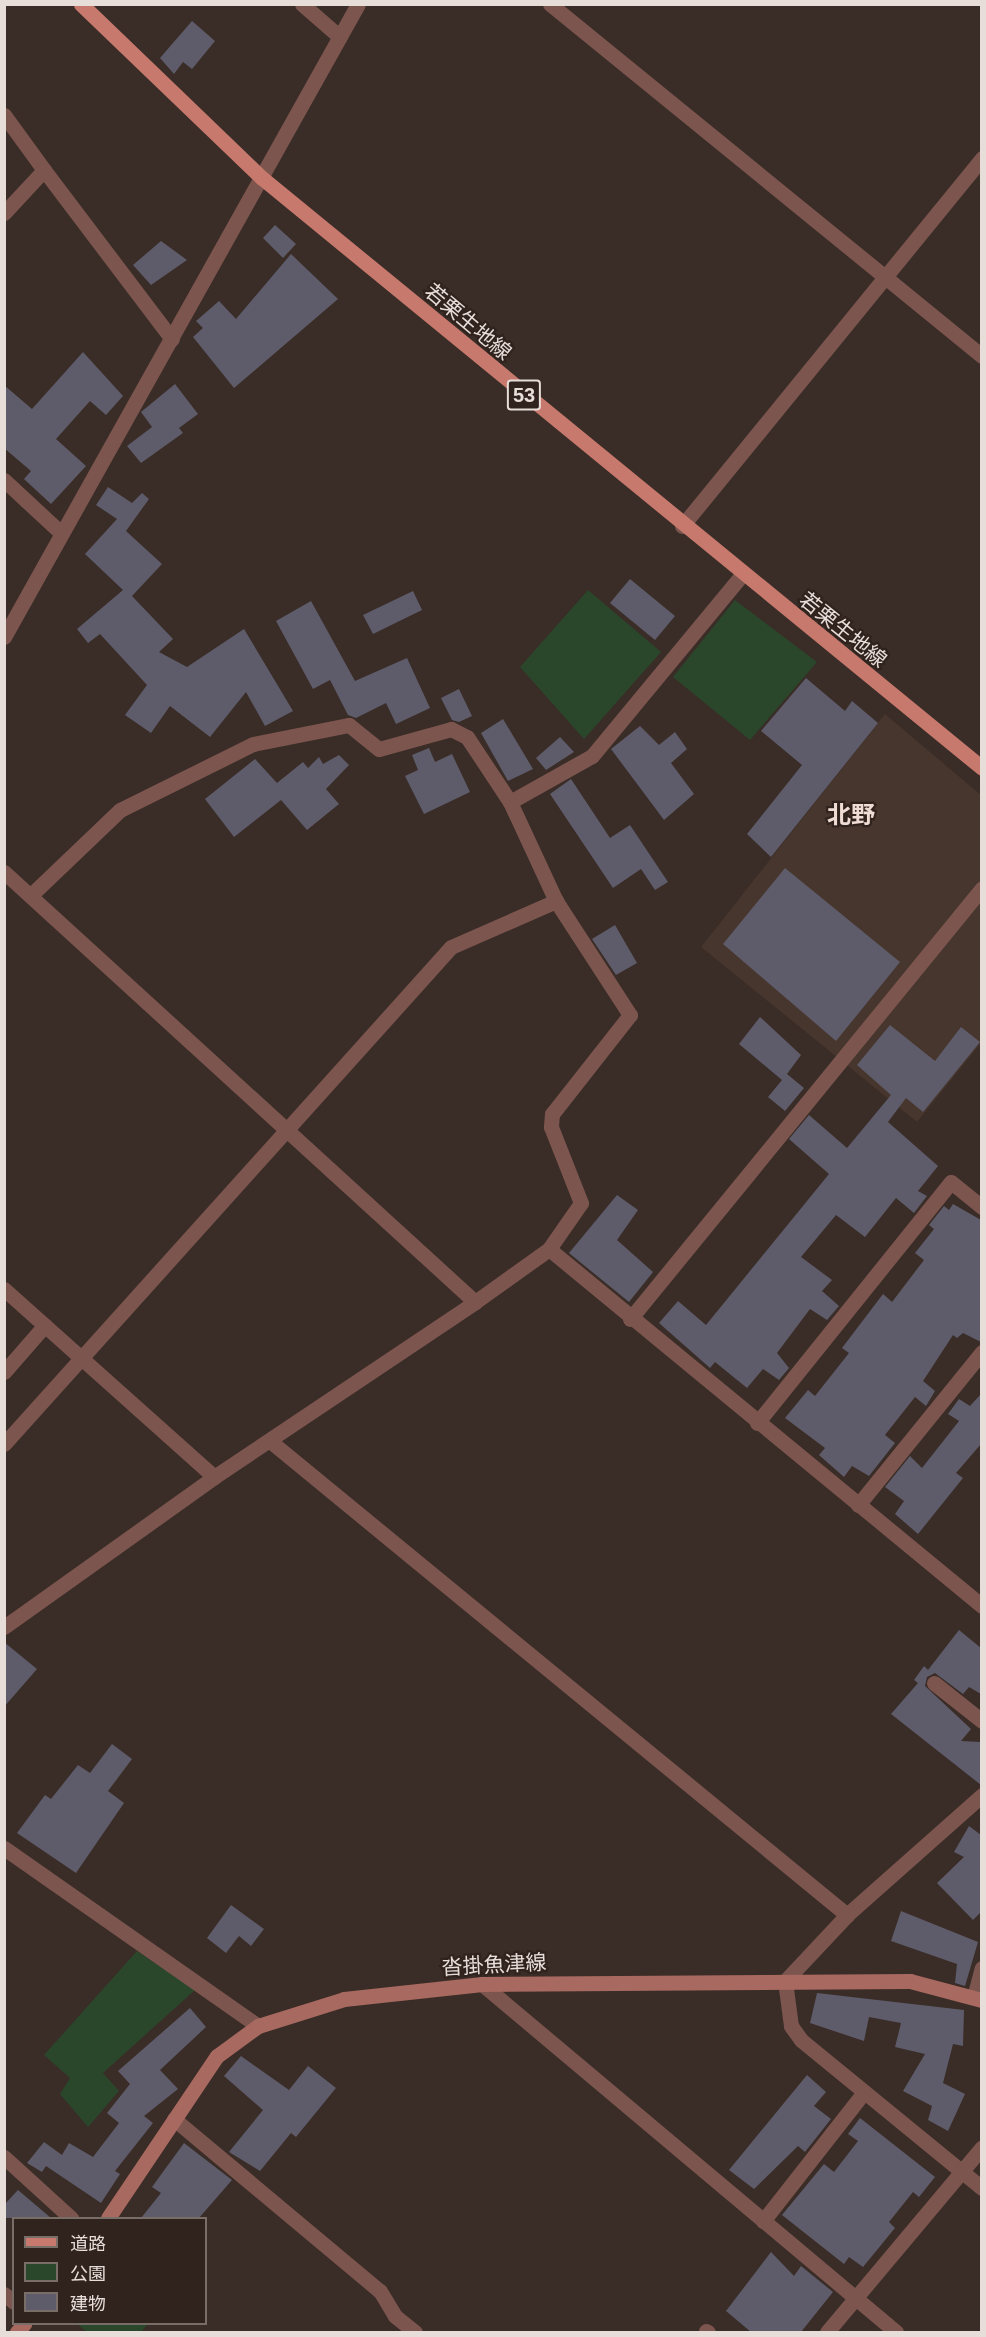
<!DOCTYPE html>
<meta charset="utf-8">
<style>
body{margin:0}
#map{position:relative;width:986px;height:2337px;overflow:hidden;background:#3a2c26;font-family:Helvetica,"Noto Sans JP",sans-serif}
div>[style]{position:absolute}
[style*='--x']{left:calc(var(--x)*1px);top:calc(var(--y)*1px);width:calc(var(--w)*1px);rotate:calc(var(--a)*1deg)}
.industrial>*{inset:0;background:#47362d}
.green>*{inset:0;background:#2a472c}
.building>*{inset:0;background:#5e5c6b}
.street>*{height:15px;margin:-7.5px;padding:0 7.5px;transform-origin:7.5px;border-radius:7.5px;background:#7c554f}
.secondary>*{height:15px;margin:-7.5px;padding:0 7.5px;transform-origin:7.5px;border-radius:7.5px;background:#a76960}
.primary>*{height:15px;margin:-7.5px;padding:0 7.5px;transform-origin:7.5px;border-radius:7.5px;background:#c7796d}
span{translate:-50% -50%;white-space:nowrap;text-align:center;line-height:1.15;-webkit-text-stroke:4.5px #30221c;paint-order:stroke}
.shield-label span{padding:2px 4px;background:#30221c;border:2px solid;border-radius:4px;-webkit-text-stroke-width:0}
.shield-label{font-size:20px;color:#e7ddd9;font-weight:700}
.street-label{font-size:21px;color:#e7ddd9}
.quarter-label{font-size:24px;color:#efdcd4;font-weight:700}
.frame{position:absolute;inset:0;border:6px solid #e7ddd9;pointer-events:none}
.legend{position:absolute;left:12px;top:2217px;width:195px;height:108px;box-sizing:border-box;background:#30221c;border:2px solid #796d68;margin:0;padding:8px 10px;list-style:none;font-size:18px;color:#e7ddd9}
.legend li{display:flex;align-items:center;gap:12px;height:30px}
.legend b{width:30px;border:2px solid #796d68}
</style>
<div id="map">
<div class="industrial">
<div style="clip-path:polygon(885px 714px,981px 795px,981px 1043px,917px 1122px,701px 947px)"></div>
</div>
<div class="green">
<div style="clip-path:polygon(588px 590px,661px 652px,584px 739px,520px 667px)"></div>
<div style="clip-path:polygon(735px 600px,817px 662px,750px 740px,673px 677px)"></div>
<div style="clip-path:polygon(137px 1951px,195px 1990px,103px 2073px,119px 2091px,88px 2127px,60px 2094px,70px 2078px,44px 2055px)"></div>
<div style="clip-path:polygon(77px 2324px,148px 2324px,141px 2332px,87px 2332px)"></div>
</div>
<div class="building">
<div style="clip-path:polygon(192px 21px,215px 41px,192px 69px,183px 62px,174px 74px,160px 58px)"></div>
<div style="clip-path:polygon(275px 225px,296px 244px,283px 258px,263px 238px)"></div>
<div style="clip-path:polygon(161px 241px,187px 260px,151px 285px,133px 265px)"></div>
<div style="clip-path:polygon(291px 254px,338px 299px,234px 388px,193px 337px,203px 328px,196px 321px,219px 301px,236px 319px)"></div>
<div style="clip-path:polygon(83px 352px,123px 396px,106px 415px,90px 401px,56px 439px,86px 466px,51px 504px,24px 479px,31px 471px,4px 448px,4px 385px,32px 409px)"></div>
<div style="clip-path:polygon(175px 384px,198px 414px,179px 428px,183px 433px,141px 463px,127px 446px,152px 427px,141px 412px)"></div>
<div style="clip-path:polygon(108px 487px,132px 503px,142px 493px,149px 499px,126px 531px,162px 564px,132px 596px,173px 639px,159px 652px,187px 667px,244px 629px,293px 711px,265px 726px,246px 692px,210px 737px,170px 706px,151px 733px,125px 715px,147px 685px,100px 634px,88px 643px,77px 629px,123px 590px,85px 554px,117px 519px,96px 505px)"></div>
<div style="clip-path:polygon(630px 579px,675px 616px,655px 640px,610px 603px)"></div>
<div style="clip-path:polygon(413px 591px,422px 610px,373px 634px,363px 615px)"></div>
<div style="clip-path:polygon(311px 601px,355px 681px,407px 658px,430px 708px,396px 724px,386px 703px,356px 718px,348px 715px,330px 680px,313px 689px,276px 621px)"></div>
<div style="clip-path:polygon(806px 678px,845px 711px,852px 701px,878px 723px,771px 857px,747px 834px,802px 765px,761px 731px)"></div>
<div style="clip-path:polygon(459px 689px,472px 716px,459px 722px,452px 720px,441px 698px)"></div>
<div style="clip-path:polygon(503px 719px,533px 769px,508px 781px,481px 733px)"></div>
<div style="clip-path:polygon(640px 726px,659px 745px,675px 732px,687px 749px,671px 763px,694px 794px,664px 820px,611px 749px)"></div>
<div style="clip-path:polygon(560px 737px,574px 752px,546px 770px,536px 758px)"></div>
<div style="clip-path:polygon(429px 748px,435px 762px,452px 754px,470px 792px,424px 814px,405px 776px,418px 770px,412px 755px)"></div>
<div style="clip-path:polygon(339px 755px,349px 765px,326px 789px,339px 804px,307px 830px,281px 800px,234px 837px,205px 799px,255px 759px,277px 783px,303px 762px,308px 768px,319px 757px,323px 764px)"></div>
<div style="clip-path:polygon(571px 779px,610px 838px,630px 825px,668px 882px,655px 890px,641px 869px,613px 888px,550px 794px)"></div>
<div style="clip-path:polygon(785px 868px,900px 962px,836px 1041px,723px 944px)"></div>
<div style="clip-path:polygon(615px 925px,637px 963px,616px 975px,592px 939px)"></div>
<div style="clip-path:polygon(760px 1017px,801px 1055px,787px 1074px,804px 1088px,785px 1111px,768px 1097px,782px 1080px,739px 1044px)"></div>
<div style="clip-path:polygon(890px 1025px,935px 1061px,961px 1027px,980px 1042px,923px 1112px,906px 1098px,888px 1122px,938px 1166px,918px 1191px,927px 1196px,914px 1213px,896px 1198px,865px 1237px,836px 1215px,801px 1257px,832px 1280px,822px 1291px,839px 1306px,827px 1320px,810px 1309px,777px 1353px,789px 1368px,779px 1380px,763px 1369px,747px 1388px,715px 1362px,710px 1368px,659px 1323px,678px 1301px,706px 1325px,829px 1174px,789px 1139px,809px 1115px,847px 1148px,891px 1095px,857px 1065px)"></div>
<div style="clip-path:polygon(617px 1195px,638px 1210px,617px 1240px,653px 1272px,629px 1302px,569px 1253px)"></div>
<div style="clip-path:polygon(953px 1204px,981px 1220px,981px 1342px,963px 1333px,957px 1338px,953px 1335px,923px 1381px,935px 1391px,926px 1406px,915px 1397px,885px 1435px,895px 1443px,869px 1476px,852px 1466px,844px 1477px,819px 1455px,825px 1448px,785px 1418px,808px 1390px,815px 1396px,849px 1353px,842px 1348px,883px 1294px,892px 1302px,924px 1260px,915px 1253px,934px 1229px,929px 1225px,944px 1206px,949px 1210px)"></div>
<div style="clip-path:polygon(981px 1394px,981px 1444px,956px 1473px,963px 1478px,918px 1534px,895px 1514px,904px 1501px,885px 1487px,910px 1456px,922px 1468px,959px 1421px,948px 1414px,959px 1399px,970px 1406px)"></div>
<div style="clip-path:polygon(959px 1630px,981px 1648px,981px 1694px,969px 1687px,963px 1694px,935px 1673px,927px 1677px,925px 1686px,971px 1729px,961px 1741px,981px 1742px,981px 1785px,891px 1714px,918px 1683px,914px 1680px,924px 1666px,928px 1670px)"></div>
<div style="clip-path:polygon(4px 1642px,37px 1669px,4px 1707px)"></div>
<div style="clip-path:polygon(112px 1744px,132px 1759px,108px 1791px,124px 1803px,76px 1873px,17px 1833px,45px 1795px,51px 1799px,78px 1765px,90px 1773px)"></div>
<div style="clip-path:polygon(969px 1826px,981px 1835px,981px 1912px,973px 1920px,937px 1883px,964px 1857px,954px 1852px)"></div>
<div style="clip-path:polygon(231px 1905px,264px 1929px,251px 1946px,239px 1936px,226px 1953px,207px 1938px)"></div>
<div style="clip-path:polygon(901px 1911px,978px 1942px,965px 1986px,955px 1983px,957px 1964px,891px 1941px)"></div>
<div style="clip-path:polygon(817px 1993px,964px 2010px,963px 2046px,953px 2044px,943px 2083px,965px 2094px,948px 2131px,928px 2120px,932px 2106px,903px 2091px,925px 2054px,895px 2047px,901px 2023px,869px 2017px,864px 2041px,810px 2023px)"></div>
<div style="clip-path:polygon(190px 2008px,206px 2027px,160px 2070px,178px 2089px,144px 2116px,153px 2123px,115px 2171px,120px 2174px,101px 2203px,46px 2166px,42px 2172px,27px 2163px,44px 2142px,62px 2155px,69px 2143px,93px 2157px,119px 2123px,107px 2113px,130px 2084px,118px 2071px)"></div>
<div style="clip-path:polygon(241px 2056px,289px 2090px,308px 2066px,336px 2088px,296px 2137px,291px 2133px,260px 2171px,229px 2152px,263px 2110px,224px 2076px)"></div>
<div style="clip-path:polygon(807px 2075px,826px 2092px,814px 2106px,831px 2119px,805px 2152px,798px 2146px,754px 2189px,729px 2170px)"></div>
<div style="clip-path:polygon(860px 2118px,935px 2177px,919px 2197px,913px 2192px,889px 2222px,895px 2228px,863px 2267px,849px 2257px,844px 2264px,782px 2215px,824px 2164px,834px 2172px,858px 2141px,848px 2134px)"></div>
<div style="clip-path:polygon(184px 2143px,232px 2180px,199px 2218px,141px 2218px,161px 2193px,152px 2187px)"></div>
<div style="clip-path:polygon(18px 2190px,51px 2218px,4px 2218px,4px 2205px)"></div>
<div style="clip-path:polygon(771px 2252px,794px 2276px,801px 2266px,833px 2292px,801px 2332px,751px 2332px,726px 2311px)"></div>
</div>
<div class="street">
<div style="--x:302;--y:4;--w:50;--a:41"></div>
<div style="--x:550;--y:4;--w:557;--a:39.17"></div>
<div style="--x:4;--y:115;--w:68;--a:54"></div>
<div style="--x:44;--y:170;--w:59;--a:132.9"></div>
<div style="--x:44;--y:170;--w:212;--a:52.9"></div>
<div style="--x:4;--y:480;--w:78;--a:42.9"></div>
<div style="--x:682;--y:526;--w:475;--a:-50.8"></div>
<div style="--x:4;--y:637;--w:725;--a:-60.78"></div>
<div style="--x:4;--y:872;--w:638;--a:42.39"></div>
<div style="--x:475;--y:1302;--w:91;--a:-35.6"></div>
<div style="--x:549;--y:1249;--w:56;--a:-55.2"></div>
<div style="--x:581;--y:1203;--w:82;--a:-111.5"></div>
<div style="--x:551;--y:1127;--w:13;--a:-86"></div>
<div style="--x:552;--y:1114;--w:126;--a:-51.8"></div>
<div style="--x:630;--y:1015;--w:136;--a:-123"></div>
<div style="--x:556;--y:901;--w:109;--a:-114.9"></div>
<div style="--x:510;--y:802;--w:94;--a:-29.3"></div>
<div style="--x:592;--y:756;--w:235;--a:-50.4"></div>
<div style="--x:31;--y:895;--w:123;--a:-43.7"></div>
<div style="--x:120;--y:810;--w:148;--a:-26.4"></div>
<div style="--x:253;--y:744;--w:98;--a:-11.2"></div>
<div style="--x:349;--y:725;--w:38;--a:39"></div>
<div style="--x:379;--y:749;--w:75;--a:-15.5"></div>
<div style="--x:451;--y:729;--w:18;--a:27"></div>
<div style="--x:467;--y:737;--w:78;--a:56.5"></div>
<div style="--x:549;--y:1249;--w:561;--a:39.5"></div>
<div style="--x:4;--y:1289;--w:282;--a:41.8"></div>
<div style="--x:630;--y:1319;--w:556;--a:-50.76"></div>
<div style="--x:4;--y:1372;--w:62;--a:-48.9"></div>
<div style="--x:757;--y:1423;--w:309;--a:-51.2"></div>
<div style="--x:951;--y:1182;--w:40;--a:39"></div>
<div style="--x:270;--y:1441;--w:747;--a:39.4"></div>
<div style="--x:4;--y:1444;--w:668;--a:-48.03"></div>
<div style="--x:451;--y:947;--w:115;--a:-23.7"></div>
<div style="--x:858;--y:1505;--w:197;--a:-51"></div>
<div style="--x:4;--y:1627;--w:258;--a:-35.5"></div>
<div style="--x:214;--y:1477;--w:314;--a:-33.8"></div>
<div style="--x:934;--y:1683;--w:61;--a:38.4"></div>
<div style="--x:982;--y:1795;--w:181;--a:138.4"></div>
<div style="--x:847;--y:1915;--w:91;--a:133.2"></div>
<div style="--x:785;--y:1981;--w:45;--a:82.4"></div>
<div style="--x:791;--y:2026;--w:17;--a:54"></div>
<div style="--x:801;--y:2040;--w:234;--a:39.3"></div>
<div style="--x:4;--y:1848;--w:310;--a:35"></div>
<div style="--x:482;--y:1984;--w:541;--a:40.05"></div>
<div style="--x:974;--y:1997;--w:30;--a:-75"></div>
<div style="--x:174;--y:2119;--w:268;--a:39.9"></div>
<div style="--x:380;--y:2291;--w:29;--a:59"></div>
<div style="--x:395;--y:2316;--w:26;--a:39"></div>
<div style="--x:4;--y:2157;--w:91;--a:42.3"></div>
<div style="--x:763;--y:2221;--w:164;--a:-51.9"></div>
<div style="--x:4;--y:2294;--w:13;--a:39"></div>
<div style="--x:706;--y:2331;--w:2;--a:27"></div>
<div style="--x:827;--y:2332;--w:241;--a:-50"></div>
</div>
<div class="secondary">
<div style="--x:108;--y:2218;--w:195;--a:-56.1"></div>
<div style="--x:217;--y:2056;--w:51;--a:-36.2"></div>
<div style="--x:258;--y:2026;--w:90;--a:-17.4"></div>
<div style="--x:344;--y:1999;--w:139;--a:-6.2"></div>
<div style="--x:482;--y:1984;--w:428;--a:-0.4"></div>
<div style="--x:910;--y:1981;--w:74;--a:14.8"></div>
<div style="--x:17;--y:2332;--w:11;--a:-49"></div>
</div>
<div class="primary">
<div style="--x:81;--y:4;--w:251;--a:43.9"></div>
<div style="--x:262;--y:178;--w:931;--a:39.33"></div>
</div>
<div class="shield-label">
<span style="left:524px;top:395px">53</span>
</div>
<div class="street-label">
<span style="left:468px;top:322px;rotate:40deg">若栗生地線</span>
<span style="left:843px;top:630px;rotate:39deg">若栗生地線</span>
<span style="left:494px;top:1965px;rotate:-3deg">沓掛魚津線</span>
</div>
<div class="quarter-label">
<span style="left:851px;top:815px">北野</span>
</div>
<div class="frame"></div>
<ul class="legend">
<li><b style="height:8px;background:#c7796d"></b>道路</li>
<li><b style="height:16px;background:#2a472c"></b>公園</li>
<li><b style="height:16px;background:#5e5c6b"></b>建物</li>
</ul>
</div>
